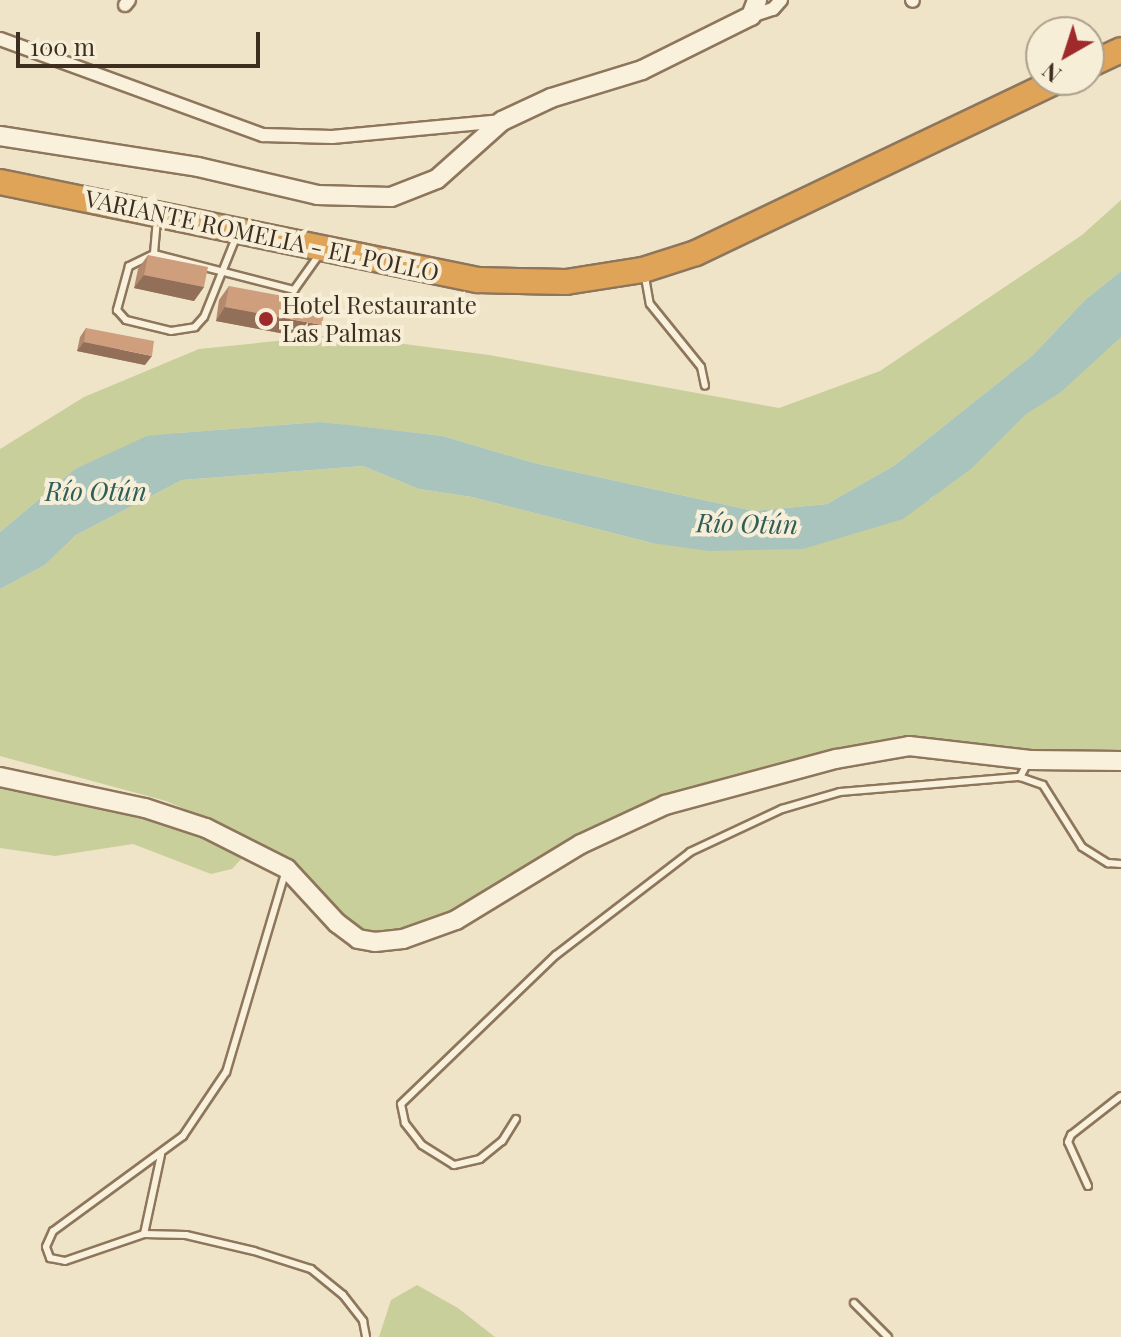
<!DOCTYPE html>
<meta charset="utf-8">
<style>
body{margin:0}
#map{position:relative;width:1121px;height:1337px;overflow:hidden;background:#f0e4c8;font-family:"Playfair Display",serif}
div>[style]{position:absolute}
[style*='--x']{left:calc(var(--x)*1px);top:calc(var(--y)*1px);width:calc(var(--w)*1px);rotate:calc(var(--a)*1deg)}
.green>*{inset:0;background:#c9cf9b}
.water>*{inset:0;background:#a9c4bc}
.roads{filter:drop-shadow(2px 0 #8d765c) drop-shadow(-2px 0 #8d765c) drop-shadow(0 2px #8d765c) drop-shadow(0 -2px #8d765c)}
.lane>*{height:6px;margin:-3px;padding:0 3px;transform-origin:3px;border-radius:3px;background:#faf1dc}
.street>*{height:12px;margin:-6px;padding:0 6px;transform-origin:6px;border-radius:6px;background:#faf1dc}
.secondary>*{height:18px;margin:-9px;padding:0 9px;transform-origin:9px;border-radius:9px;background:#faf1dc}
.highway>*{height:24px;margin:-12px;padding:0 12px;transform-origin:12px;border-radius:12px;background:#e0a458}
.wall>*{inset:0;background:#b2896c}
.shaded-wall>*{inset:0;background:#916f58}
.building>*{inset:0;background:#cf9f7d}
.dots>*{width:22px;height:22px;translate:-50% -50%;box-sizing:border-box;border:4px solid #f7eed8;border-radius:50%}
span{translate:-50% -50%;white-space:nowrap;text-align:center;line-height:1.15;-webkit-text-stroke:8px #f7eed8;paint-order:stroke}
.street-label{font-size:24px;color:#3d2e20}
.poi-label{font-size:24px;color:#3d2e20}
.left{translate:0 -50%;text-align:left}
.water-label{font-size:26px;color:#2f5d5a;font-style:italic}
.north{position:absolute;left:1025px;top:16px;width:80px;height:80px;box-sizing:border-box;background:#f7eed8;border:2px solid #ada18e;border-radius:50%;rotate:219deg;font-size:22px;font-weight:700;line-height:32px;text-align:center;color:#3d2e20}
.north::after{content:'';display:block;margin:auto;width:28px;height:36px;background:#9e2a2b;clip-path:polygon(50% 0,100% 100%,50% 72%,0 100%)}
.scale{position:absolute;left:16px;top:32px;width:244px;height:36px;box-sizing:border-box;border:4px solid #3d2e20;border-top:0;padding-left:10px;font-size:24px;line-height:28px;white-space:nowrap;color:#3d2e20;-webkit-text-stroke:6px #f7eed8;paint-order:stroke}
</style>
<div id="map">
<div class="green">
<div style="clip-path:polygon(1121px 200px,1121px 271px,1085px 300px,1033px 355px,895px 465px,827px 504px,754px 511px,534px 463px,443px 436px,320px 422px,178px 433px,75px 469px,0 532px,0 449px,84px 397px,199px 349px,335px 335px,489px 355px,779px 408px,880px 371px,1082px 235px)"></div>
<div style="clip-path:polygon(1121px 310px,1121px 762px,909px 746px,665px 805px,437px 927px,377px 942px,337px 923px,293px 861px,253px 839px,166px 801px,0 756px,0 589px,45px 565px,76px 535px,182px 480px,363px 466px,419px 489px,472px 497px,652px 543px,931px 499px)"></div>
<div style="clip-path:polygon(0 777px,145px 808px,246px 854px,232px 869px,211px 874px,133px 844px,55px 856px,0 848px)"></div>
<div style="clip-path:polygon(417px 1285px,458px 1308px,495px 1337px,379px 1337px,391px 1300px)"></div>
</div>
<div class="water">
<div style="clip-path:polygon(1121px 271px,1121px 337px,1061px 392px,1026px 414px,972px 468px,903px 519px,803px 549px,709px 551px,652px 543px,472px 497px,419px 489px,363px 466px,182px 480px,76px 535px,45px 565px,0 589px,0 532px,75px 469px,147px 436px,178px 433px,320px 422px,349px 425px,443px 436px,534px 463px,754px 511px,827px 504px,895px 465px,1033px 355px,1085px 300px)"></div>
</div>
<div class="roads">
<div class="lane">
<div style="--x:157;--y:219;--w:35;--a:95"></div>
<div style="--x:154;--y:254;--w:28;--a:154"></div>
<div style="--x:129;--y:266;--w:46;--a:105.3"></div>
<div style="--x:117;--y:310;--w:13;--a:48"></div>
<div style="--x:126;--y:320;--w:46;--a:13.7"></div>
<div style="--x:171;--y:331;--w:24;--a:-9"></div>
<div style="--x:195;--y:327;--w:13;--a:-48"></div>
<div style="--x:204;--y:317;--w:88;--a:-68.1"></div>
<div style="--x:154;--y:254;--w:145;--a:14.4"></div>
<div style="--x:294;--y:290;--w:47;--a:-54.6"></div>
<div style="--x:645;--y:277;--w:27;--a:80"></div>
<div style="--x:650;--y:304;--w:81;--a:51"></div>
<div style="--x:701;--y:367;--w:19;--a:78"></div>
<div style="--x:1027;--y:764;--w:15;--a:118"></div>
<div style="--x:1020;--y:777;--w:24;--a:19"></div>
<div style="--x:1043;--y:785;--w:73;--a:57.8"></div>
<div style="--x:1082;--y:847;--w:31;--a:32"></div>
<div style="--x:1108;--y:863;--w:13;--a:4"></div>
<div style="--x:286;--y:870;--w:211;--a:106.5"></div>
<div style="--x:226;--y:1072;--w:77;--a:123.9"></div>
<div style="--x:183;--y:1136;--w:161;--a:143.8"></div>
<div style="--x:53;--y:1231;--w:17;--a:114"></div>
<div style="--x:46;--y:1247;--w:12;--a:70"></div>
<div style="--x:50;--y:1258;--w:15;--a:11"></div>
<div style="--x:65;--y:1261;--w:83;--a:-18.9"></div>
<div style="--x:144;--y:1234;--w:42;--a:1.4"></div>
<div style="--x:186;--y:1235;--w:70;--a:13.2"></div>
<div style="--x:254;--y:1251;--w:60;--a:17.5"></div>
<div style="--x:311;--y:1269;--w:41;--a:39.1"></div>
<div style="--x:343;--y:1295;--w:33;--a:52"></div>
<div style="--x:363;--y:1321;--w:16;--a:79"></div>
<div style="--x:516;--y:1119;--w:26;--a:122"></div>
<div style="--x:502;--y:1141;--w:28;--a:141"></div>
<div style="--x:480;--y:1159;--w:27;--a:167"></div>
<div style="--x:454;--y:1165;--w:38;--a:-148"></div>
<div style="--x:422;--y:1145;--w:28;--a:-128"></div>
<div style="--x:405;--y:1123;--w:19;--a:-102"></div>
<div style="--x:401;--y:1104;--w:215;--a:-43.9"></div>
<div style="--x:556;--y:955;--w:169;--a:-37.5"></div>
<div style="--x:690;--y:852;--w:102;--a:-25.1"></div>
<div style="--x:782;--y:809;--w:60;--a:-16.3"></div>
<div style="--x:840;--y:792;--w:181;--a:-4.8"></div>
<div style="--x:1088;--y:1186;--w:48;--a:-114.4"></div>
<div style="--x:1068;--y:1142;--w:8;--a:-67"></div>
<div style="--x:1071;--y:1135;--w:63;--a:-38"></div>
<div style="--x:144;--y:1234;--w:81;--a:-77.9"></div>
<div style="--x:854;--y:1303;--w:48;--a:45"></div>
</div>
<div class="street">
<div style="--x:912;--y:0;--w:1;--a:45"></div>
<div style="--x:125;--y:5;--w:6;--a:-51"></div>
<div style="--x:751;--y:16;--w:23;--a:-18"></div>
<div style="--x:773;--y:9;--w:12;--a:-48"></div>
<div style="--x:0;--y:39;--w:280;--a:20.1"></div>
<div style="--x:263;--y:135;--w:69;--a:1.7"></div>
<div style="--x:332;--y:137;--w:171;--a:-5.4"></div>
</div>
<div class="secondary">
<div style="--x:0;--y:136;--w:200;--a:8.9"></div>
<div style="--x:198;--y:167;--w:122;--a:13.2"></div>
<div style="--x:317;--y:195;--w:74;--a:1.5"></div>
<div style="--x:391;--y:197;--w:49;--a:-21.4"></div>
<div style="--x:437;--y:179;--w:87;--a:-41.7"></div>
<div style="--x:502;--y:121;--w:54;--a:-25.1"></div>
<div style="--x:551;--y:98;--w:95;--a:-17.1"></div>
<div style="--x:642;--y:70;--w:122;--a:-26.4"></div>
<div style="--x:751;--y:16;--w:17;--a:-69"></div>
<div style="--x:0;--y:777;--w:148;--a:12.1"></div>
<div style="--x:145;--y:808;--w:64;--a:18.2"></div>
<div style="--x:206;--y:828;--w:91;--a:26.8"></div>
<div style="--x:287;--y:869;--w:74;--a:47.2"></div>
<div style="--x:337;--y:923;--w:26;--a:37"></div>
<div style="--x:358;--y:939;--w:17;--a:10"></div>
<div style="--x:375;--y:942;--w:28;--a:-6"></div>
<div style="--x:403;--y:939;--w:56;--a:-19.7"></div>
<div style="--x:456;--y:920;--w:146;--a:-31.3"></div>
<div style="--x:581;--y:844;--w:93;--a:-24.9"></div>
<div style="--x:665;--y:805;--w:177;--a:-15.1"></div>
<div style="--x:836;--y:759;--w:74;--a:-10.1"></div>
<div style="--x:909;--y:746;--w:122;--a:6.6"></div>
<div style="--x:1030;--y:760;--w:91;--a:0.6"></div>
</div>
<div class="highway">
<div style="--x:1089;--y:65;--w:35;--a:-25"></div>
<div style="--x:0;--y:182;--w:488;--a:11.6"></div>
<div style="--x:478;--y:280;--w:88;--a:1.3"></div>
<div style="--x:566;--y:282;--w:78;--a:-8.9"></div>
<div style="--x:643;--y:270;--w:56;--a:-17.8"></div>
<div style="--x:696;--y:253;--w:401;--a:-25.5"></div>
</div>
</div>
<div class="wall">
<div style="clip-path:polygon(148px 255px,204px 287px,194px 301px,134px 288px,138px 269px)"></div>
<div style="clip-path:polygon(229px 286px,312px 339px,216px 321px,219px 300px)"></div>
<div style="clip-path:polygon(86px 328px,145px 365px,77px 351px,80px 337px)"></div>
</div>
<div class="shaded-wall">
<div style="clip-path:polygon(144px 275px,204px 287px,194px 301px,134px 288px)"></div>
<div style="clip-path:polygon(225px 307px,322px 325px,312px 339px,216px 321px)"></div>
<div style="clip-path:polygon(84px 342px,152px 356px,145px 365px,77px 351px)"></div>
</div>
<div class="building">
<div style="clip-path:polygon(148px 255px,208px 267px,204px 287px,144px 275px)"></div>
<div style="clip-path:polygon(229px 286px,326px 304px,322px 325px,225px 307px)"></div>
<div style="clip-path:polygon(86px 328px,154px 341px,152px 356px,84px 342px)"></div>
</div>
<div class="dots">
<div style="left:266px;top:319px;background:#9e2a2b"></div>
</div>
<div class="street-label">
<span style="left:262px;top:235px;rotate:12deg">VARIANTE ROMELIA - EL POLLO</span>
</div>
<div class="poi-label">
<span class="left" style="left:282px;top:319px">Hotel Restaurante<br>Las Palmas</span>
</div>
<div class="water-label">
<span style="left:96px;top:491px">Río Otún</span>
<span style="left:747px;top:523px;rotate:1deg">Río Otún</span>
</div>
<div class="north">N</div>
<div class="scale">100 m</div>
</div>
